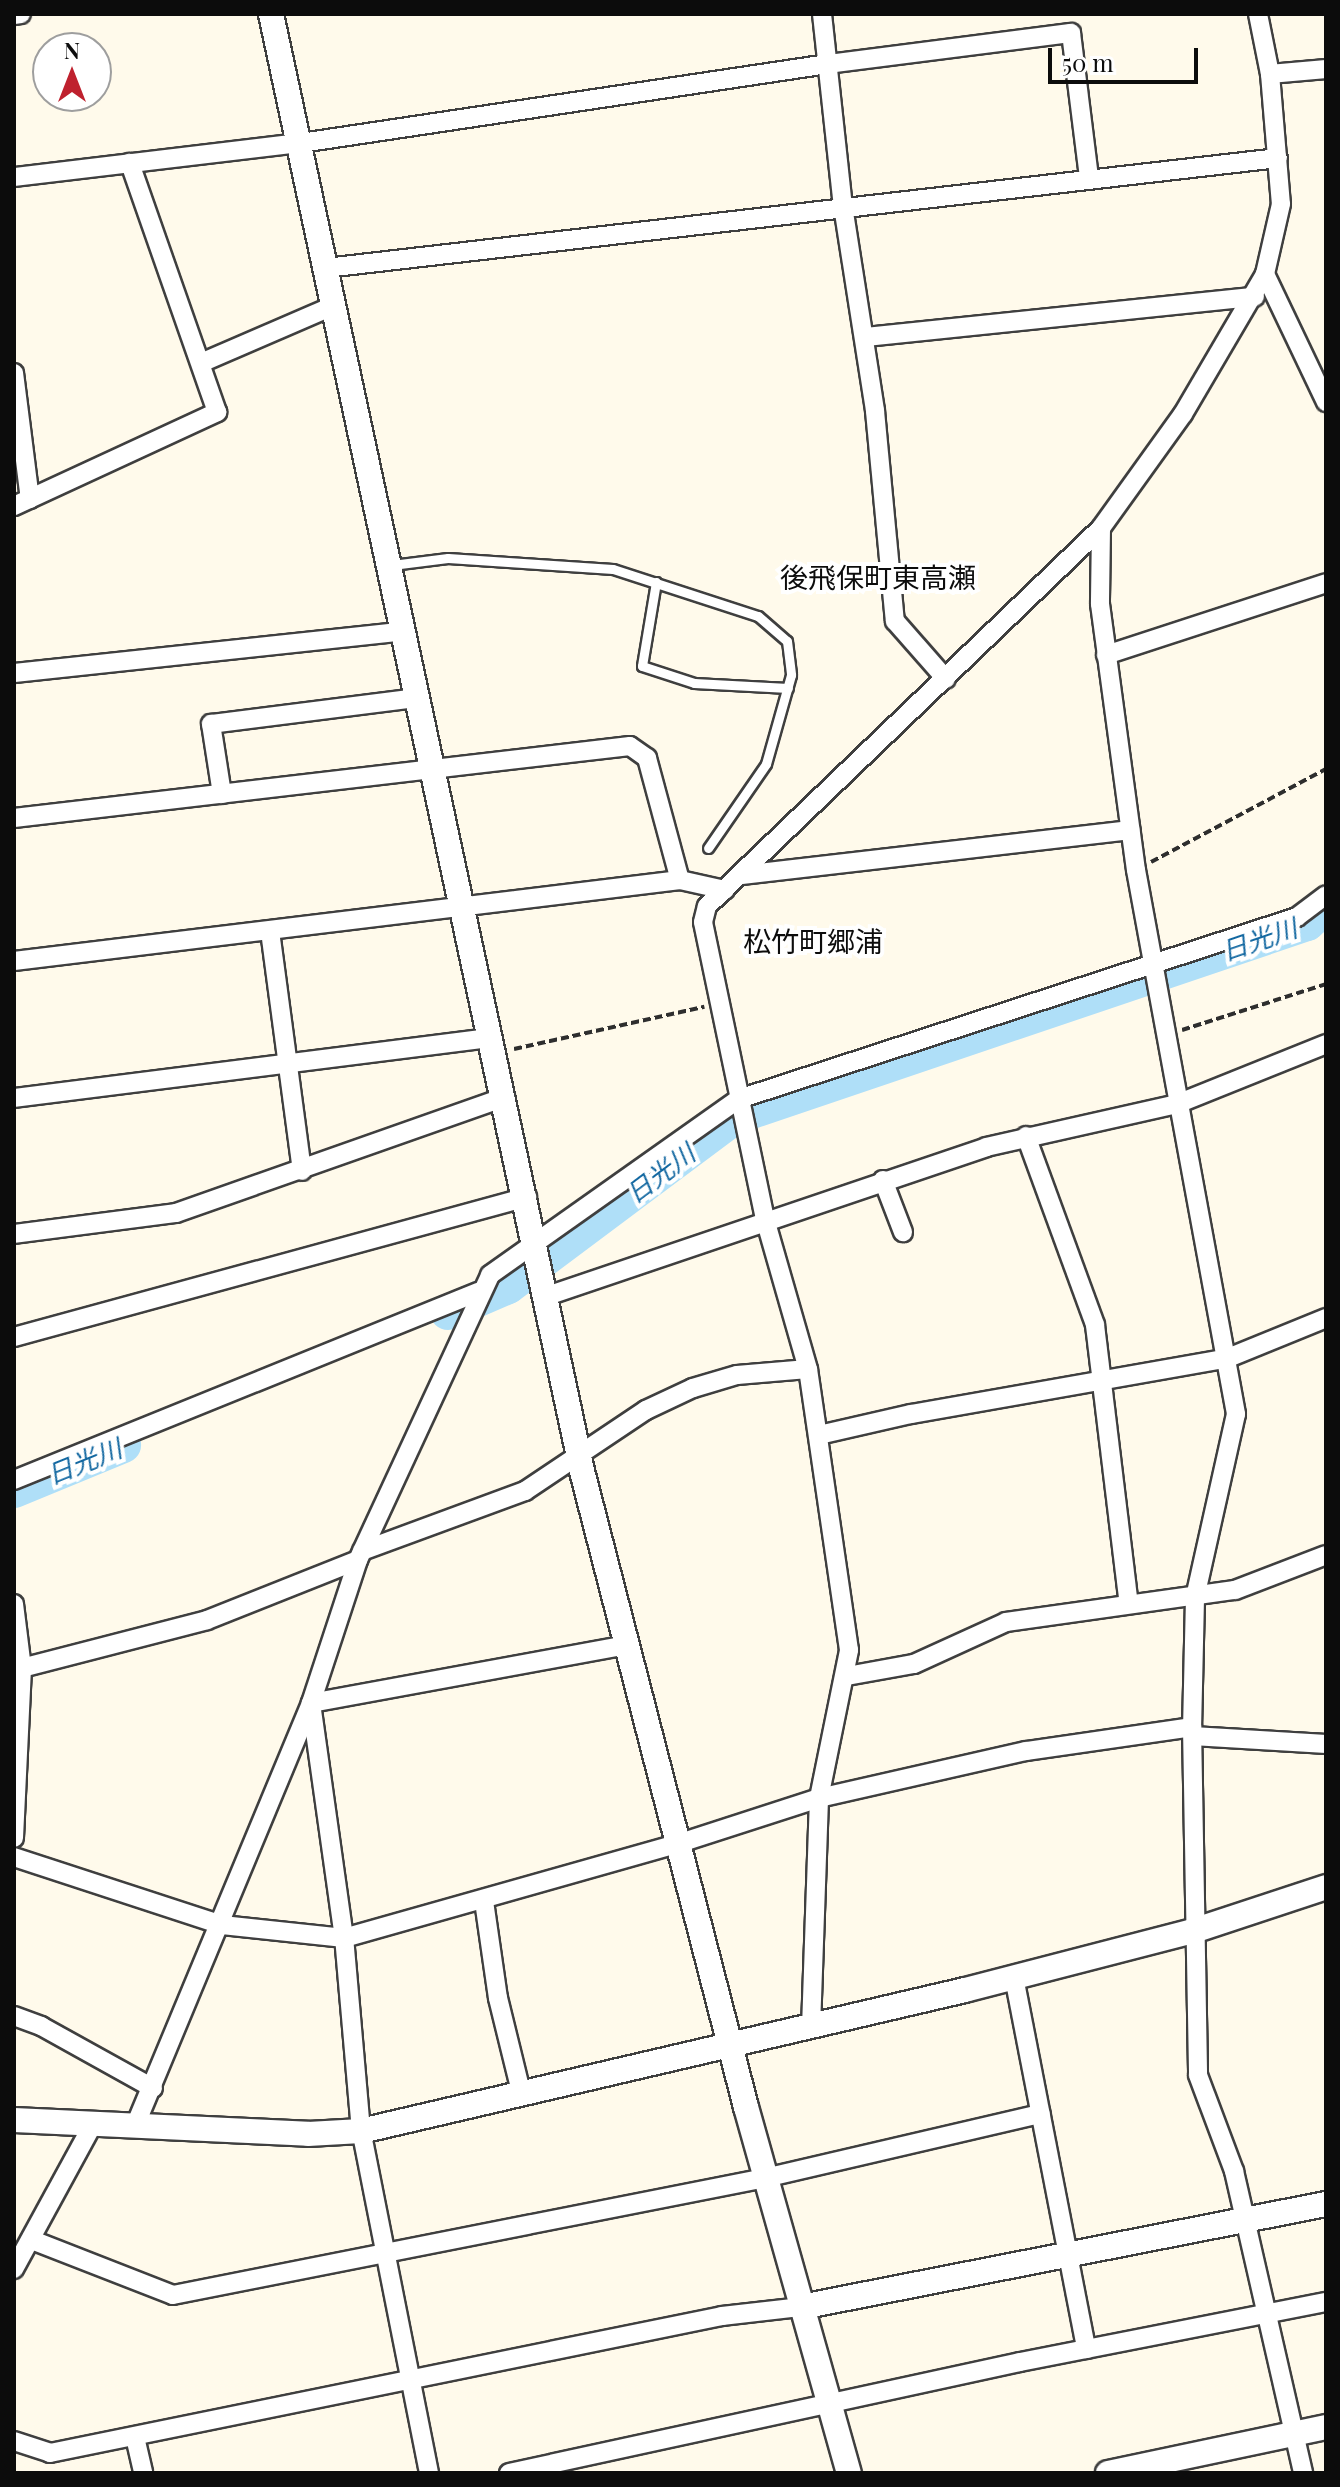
<!DOCTYPE html>
<meta charset="utf-8">
<style>
body{margin:0}
#map{position:relative;width:1340px;height:2487px;overflow:hidden;background:#fffaeb;font-family:"Playfair Display","Noto Sans JP",serif}
div>[style]{position:absolute}
[style*='--x']{left:calc(var(--x)*1px);top:calc(var(--y)*1px);width:calc(var(--w)*1px);rotate:calc(var(--a)*1deg)}
.river>*{height:36px;margin:-18px;padding:0 18px;transform-origin:18px;border-radius:18px;background:#afdff8}
.path>*{height:4px;margin-top:-2px;transform-origin:0;background:repeating-linear-gradient(90deg,#2e2e2e 0 8px,transparent 0 12px)}
.roads{filter:drop-shadow(2px 0 #3f3f3f) drop-shadow(-2px 0 #3f3f3f) drop-shadow(0 2px #3f3f3f) drop-shadow(0 -2px #3f3f3f)}
.service>*{height:9px;margin:-4.5px;padding:0 4.5px;transform-origin:4.5px;border-radius:4.5px;background:#fff}
.minor>*{height:18px;margin:-9px;padding:0 9px;transform-origin:9px;border-radius:9px;background:#fff}
.tertiary>*{height:24px;margin:-12px;padding:0 12px;transform-origin:12px;border-radius:12px;background:#fff}
span{translate:-50% -50%;white-space:nowrap;text-align:center;line-height:1.15;-webkit-text-stroke:8px #fff;paint-order:stroke}
.water-label{font-size:26px;color:#1368a1;font-style:italic}
.quarter-label{font-size:28px;color:#0c0c0c}
.frame{position:absolute;inset:0;border:16px solid #0c0c0c;pointer-events:none}
.north{position:absolute;left:32px;top:32px;width:80px;height:80px;box-sizing:border-box;background:#fff;border:2px solid #9e9e9e;border-radius:50%;rotate:0deg;font-size:22px;font-weight:700;line-height:32px;text-align:center;color:#0c0c0c}
.north::after{content:'';display:block;margin:auto;width:28px;height:36px;background:#bf212e;clip-path:polygon(50% 0,100% 100%,50% 72%,0 100%)}
.scale{position:absolute;left:1048px;top:48px;width:150px;height:36px;box-sizing:border-box;border:4px solid #0c0c0c;border-top:0;padding-left:10px;font-size:24px;line-height:28px;white-space:nowrap;color:#0c0c0c;-webkit-text-stroke:6px #fff;paint-order:stroke}
</style>
<div id="map">
<div class="river">
<div style="--x:448;--y:1312;--w:65;--a:-23.4"></div>
<div style="--x:508;--y:1286;--w:282;--a:-36.8"></div>
<div style="--x:734;--y:1117;--w:605;--a:-18.7"></div>
<div style="--x:1307;--y:923;--w:25;--a:-42"></div>
<div style="--x:14;--y:1490;--w:118;--a:-22.4"></div>
</div>
<div class="path">
<div style="--x:1151;--y:862;--w:198;--a:-28"></div>
<div style="--x:1182;--y:1030;--w:151;--a:-17.7"></div>
<div style="--x:514;--y:1049;--w:195;--a:-12.5"></div>
</div>
<div class="roads">
<div class="service">
<div style="--x:392;--y:565;--w:56;--a:-7.1"></div>
<div style="--x:448;--y:558;--w:165;--a:3.8"></div>
<div style="--x:613;--y:569;--w:152;--a:18"></div>
<div style="--x:758;--y:616;--w:38;--a:41"></div>
<div style="--x:787;--y:641;--w:34;--a:83"></div>
<div style="--x:791;--y:675;--w:92;--a:105.7"></div>
<div style="--x:766;--y:764;--w:102;--a:124.6"></div>
<div style="--x:656;--y:582;--w:85;--a:99.5"></div>
<div style="--x:642;--y:666;--w:55;--a:18.1"></div>
<div style="--x:694;--y:683;--w:94;--a:3"></div>
</div>
<div class="minor">
<div style="--x:822;--y:14;--w:193;--a:83.8"></div>
<div style="--x:843;--y:206;--w:207;--a:81.1"></div>
<div style="--x:875;--y:411;--w:211;--a:84.6"></div>
<div style="--x:895;--y:621;--w:77;--a:48.7"></div>
<div style="--x:1258;--y:14;--w:61;--a:78.7"></div>
<div style="--x:1270;--y:74;--w:130;--a:85.2"></div>
<div style="--x:1281;--y:204;--w:72;--a:102.9"></div>
<div style="--x:1265;--y:274;--w:142;--a:64.5"></div>
<div style="--x:14;--y:15;--w:7;--a:-8"></div>
<div style="--x:1270;--y:74;--w:56;--a:-5.1"></div>
<div style="--x:14;--y:177;--w:289;--a:-6.8"></div>
<div style="--x:301;--y:143;--w:533;--a:-8.53"></div>
<div style="--x:828;--y:64;--w:245;--a:-7.3"></div>
<div style="--x:1071;--y:33;--w:146;--a:82.9"></div>
<div style="--x:326;--y:268;--w:958;--a:-6.59"></div>
<div style="--x:865;--y:337;--w:392;--a:-5.9"></div>
<div style="--x:201;--y:363;--w:146;--a:-23.4"></div>
<div style="--x:14;--y:373;--w:127;--a:82.8"></div>
<div style="--x:14;--y:506;--w:224;--a:-24.8"></div>
<div style="--x:217;--y:412;--w:264;--a:-109.3"></div>
<div style="--x:1101;--y:528;--w:76;--a:90.8"></div>
<div style="--x:1100;--y:604;--w:268;--a:82.3"></div>
<div style="--x:1136;--y:870;--w:553;--a:79.58"></div>
<div style="--x:1236;--y:1414;--w:189;--a:102.6"></div>
<div style="--x:1195;--y:1598;--w:129;--a:91.3"></div>
<div style="--x:1192;--y:1727;--w:348;--a:89"></div>
<div style="--x:1198;--y:2075;--w:103;--a:69.4"></div>
<div style="--x:1234;--y:2171;--w:310;--a:77.1"></div>
<div style="--x:1106;--y:655;--w:231;--a:-18.1"></div>
<div style="--x:14;--y:673;--w:392;--a:-6.1"></div>
<div style="--x:222;--y:794;--w:71;--a:-98.9"></div>
<div style="--x:211;--y:724;--w:209;--a:-7.2"></div>
<div style="--x:14;--y:818;--w:620;--a:-6.67"></div>
<div style="--x:630;--y:746;--w:21;--a:35"></div>
<div style="--x:647;--y:758;--w:126;--a:74.9"></div>
<div style="--x:742;--y:875;--w:391;--a:-6.6"></div>
<div style="--x:270;--y:931;--w:242;--a:82.4"></div>
<div style="--x:14;--y:961;--w:671;--a:-6.93"></div>
<div style="--x:680;--y:880;--w:46;--a:12.5"></div>
<div style="--x:14;--y:1098;--w:482;--a:-7.2"></div>
<div style="--x:1026;--y:1136;--w:201;--a:69.9"></div>
<div style="--x:1095;--y:1325;--w:281;--a:83.1"></div>
<div style="--x:883;--y:1180;--w:56;--a:69"></div>
<div style="--x:14;--y:1234;--w:163;--a:-7.4"></div>
<div style="--x:176;--y:1213;--w:349;--a:-19.4"></div>
<div style="--x:547;--y:1296;--w:464;--a:-18.7"></div>
<div style="--x:986;--y:1147;--w:196;--a:-12.7"></div>
<div style="--x:1177;--y:1104;--w:161;--a:-21.9"></div>
<div style="--x:14;--y:1337;--w:532;--a:-15.26"></div>
<div style="--x:819;--y:1435;--w:94;--a:-12.9"></div>
<div style="--x:911;--y:1414;--w:322;--a:-10"></div>
<div style="--x:1228;--y:1358;--w:106;--a:-22.2"></div>
<div style="--x:14;--y:1480;--w:501;--a:-22.06"></div>
<div style="--x:362;--y:1551;--w:174;--a:-20.2"></div>
<div style="--x:525;--y:1491;--w:146;--a:-33.8"></div>
<div style="--x:646;--y:1410;--w:52;--a:-25.1"></div>
<div style="--x:693;--y:1388;--w:46;--a:-16.5"></div>
<div style="--x:737;--y:1375;--w:71;--a:-4.8"></div>
<div style="--x:14;--y:1604;--w:64;--a:82.9"></div>
<div style="--x:22;--y:1668;--w:170;--a:92.7"></div>
<div style="--x:14;--y:1670;--w:199;--a:-14.5"></div>
<div style="--x:207;--y:1620;--w:162;--a:-21.7"></div>
<div style="--x:847;--y:1676;--w:68;--a:-10.2"></div>
<div style="--x:914;--y:1664;--w:101;--a:-24.5"></div>
<div style="--x:1006;--y:1622;--w:231;--a:-8"></div>
<div style="--x:1235;--y:1590;--w:97;--a:-21"></div>
<div style="--x:1193;--y:1736;--w:133;--a:3.4"></div>
<div style="--x:14;--y:1857;--w:219;--a:18.1"></div>
<div style="--x:222;--y:1925;--w:123;--a:6.1"></div>
<div style="--x:344;--y:1938;--w:346;--a:-15.8"></div>
<div style="--x:677;--y:1844;--w:149;--a:-17.9"></div>
<div style="--x:819;--y:1798;--w:212;--a:-12.8"></div>
<div style="--x:1026;--y:1751;--w:168;--a:-8.2"></div>
<div style="--x:484;--y:1901;--w:98;--a:81.8"></div>
<div style="--x:498;--y:1998;--w:101;--a:76.2"></div>
<div style="--x:1014;--y:1977;--w:379;--a:79"></div>
<div style="--x:14;--y:2016;--w:29;--a:20"></div>
<div style="--x:41;--y:2026;--w:128;--a:29"></div>
<div style="--x:811;--y:2028;--w:230;--a:-88"></div>
<div style="--x:819;--y:1798;--w:151;--a:-78.5"></div>
<div style="--x:849;--y:1650;--w:284;--a:-98.3"></div>
<div style="--x:808;--y:1369;--w:156;--a:-106"></div>
<div style="--x:765;--y:1219;--w:303;--a:-101.8"></div>
<div style="--x:703;--y:922;--w:16;--a:-76"></div>
<div style="--x:707;--y:906;--w:546;--a:-43.81"></div>
<div style="--x:1101;--y:528;--w:140;--a:-54.3"></div>
<div style="--x:1183;--y:414;--w:162;--a:-59.6"></div>
<div style="--x:135;--y:2126;--w:458;--a:-67.4"></div>
<div style="--x:311;--y:1703;--w:151;--a:-71.8"></div>
<div style="--x:358;--y:1560;--w:314;--a:-65.1"></div>
<div style="--x:490;--y:1275;--w:305;--a:-35.3"></div>
<div style="--x:739;--y:1099;--w:587;--a:-18.06"></div>
<div style="--x:1297;--y:917;--w:36;--a:-37"></div>
<div style="--x:32;--y:2240;--w:151;--a:21.3"></div>
<div style="--x:173;--y:2295;--w:603;--a:-11.18"></div>
<div style="--x:765;--y:2178;--w:283;--a:-13.1"></div>
<div style="--x:14;--y:2269;--w:165;--a:-61.4"></div>
<div style="--x:135;--y:2437;--w:37;--a:77"></div>
<div style="--x:14;--y:2441;--w:38;--a:18"></div>
<div style="--x:50;--y:2453;--w:686;--a:-11.52"></div>
<div style="--x:722;--y:2316;--w:80;--a:-6.5"></div>
<div style="--x:429;--y:2473;--w:349;--a:-101.2"></div>
<div style="--x:361;--y:2131;--w:194;--a:-95"></div>
<div style="--x:344;--y:1938;--w:237;--a:-98"></div>
<div style="--x:311;--y:1703;--w:320;--a:-10.4"></div>
<div style="--x:509;--y:2473;--w:523;--a:-12.26"></div>
<div style="--x:1020;--y:2362;--w:312;--a:-11.1"></div>
</div>
<div class="tertiary">
<div style="--x:271;--y:14;--w:1494;--a:77.95"></div>
<div style="--x:583;--y:1475;--w:653;--a:75.54"></div>
<div style="--x:746;--y:2107;--w:380;--a:74.3"></div>
<div style="--x:14;--y:2120;--w:294;--a:2.7"></div>
<div style="--x:308;--y:2134;--w:53;--a:-3.2"></div>
<div style="--x:361;--y:2131;--w:620;--a:-13.14"></div>
<div style="--x:965;--y:1990;--w:236;--a:-14.5"></div>
<div style="--x:1193;--y:1931;--w:140;--a:-18.3"></div>
<div style="--x:801;--y:2307;--w:535;--a:-11.1"></div>
<div style="--x:1108;--y:2473;--w:223;--a:-11.9"></div>
</div>
</div>
<div class="water-label">
<span style="left:1259px;top:939px;rotate:-19deg">日光川</span>
<span style="left:660px;top:1173px;rotate:-37deg">日光川</span>
<span style="left:84px;top:1461px;rotate:-22deg">日光川</span>
</div>
<div class="quarter-label">
<span style="left:878px;top:577px">後飛保町東高瀬</span>
<span style="left:813px;top:941px">松竹町郷浦</span>
</div>
<div class="frame"></div>
<div class="north">N</div>
<div class="scale">50 m</div>
</div>
